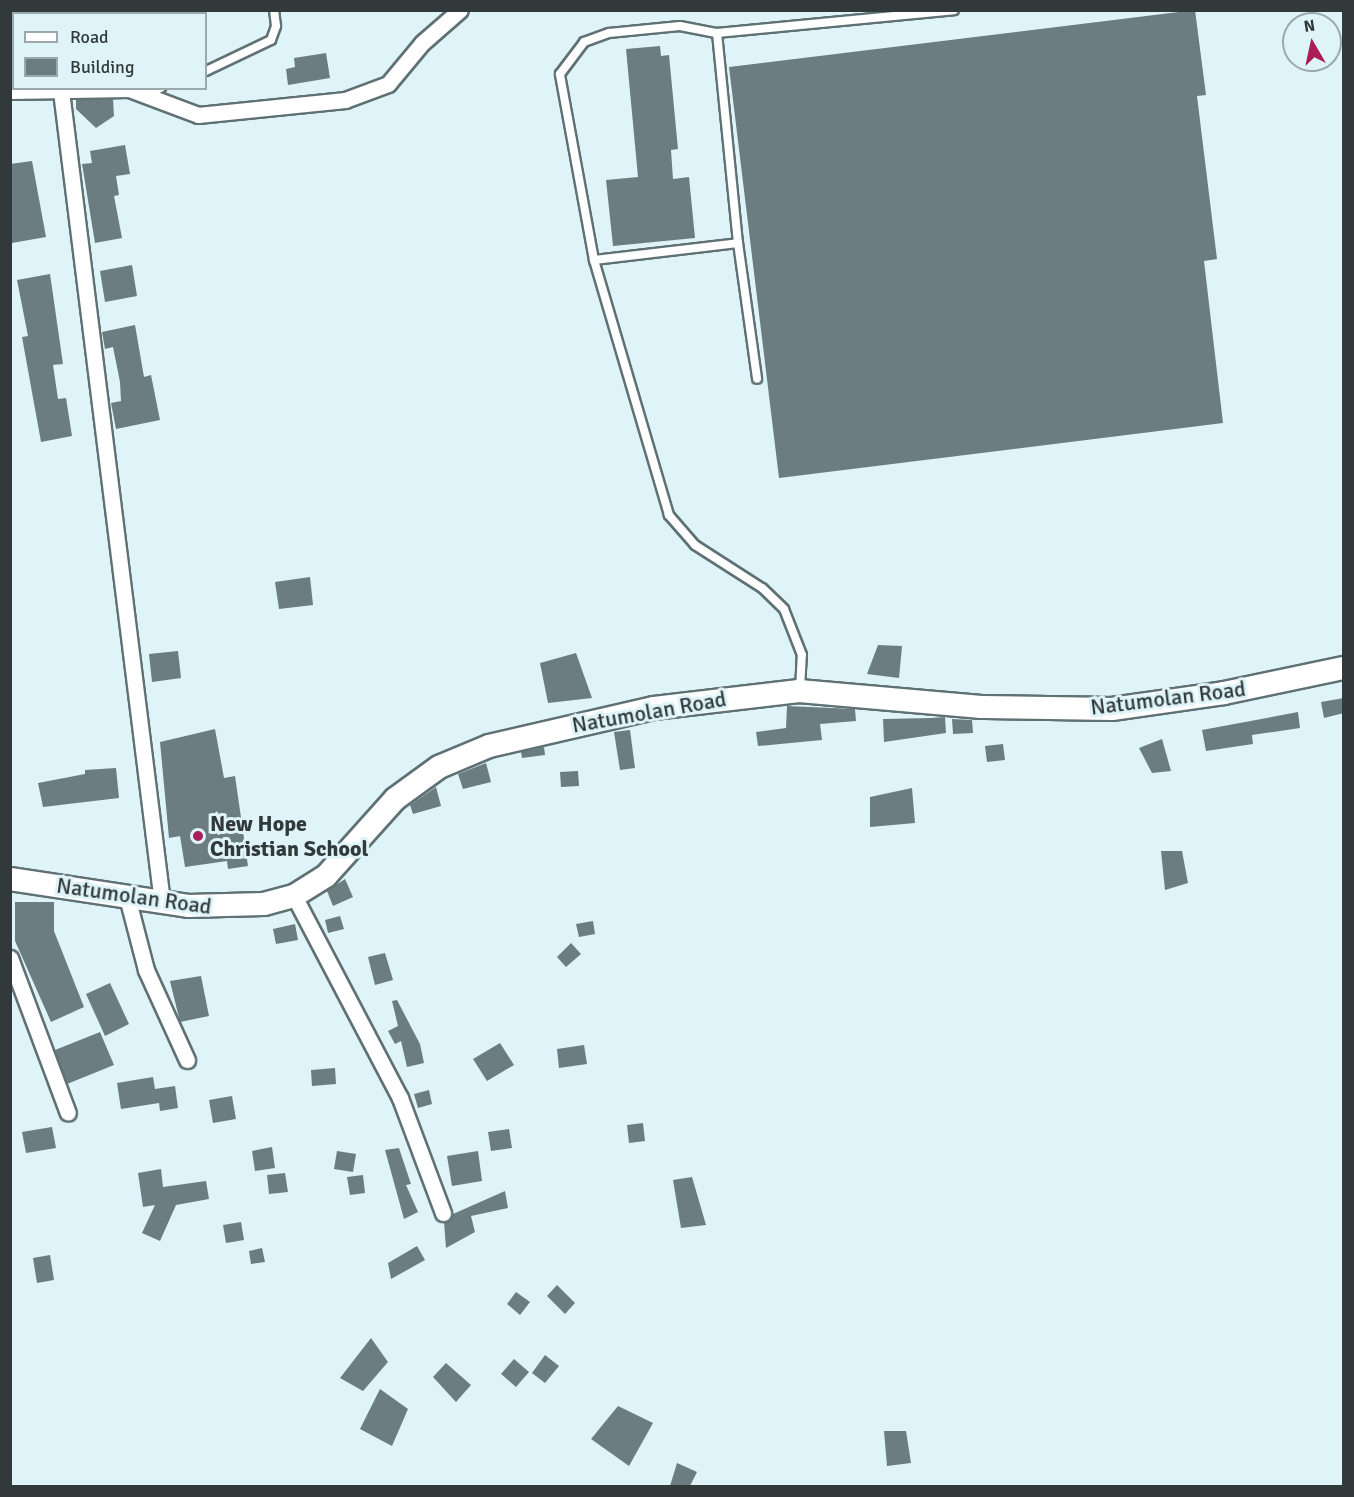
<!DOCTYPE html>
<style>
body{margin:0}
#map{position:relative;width:1354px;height:1497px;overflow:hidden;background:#dff4f8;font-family:Signika,sans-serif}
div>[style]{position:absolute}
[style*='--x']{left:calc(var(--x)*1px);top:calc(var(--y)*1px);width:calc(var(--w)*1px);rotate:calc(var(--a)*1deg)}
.building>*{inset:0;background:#6b7d81}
.roads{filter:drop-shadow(2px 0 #5f7175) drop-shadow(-2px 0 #5f7175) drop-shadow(0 2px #5f7175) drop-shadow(0 -2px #5f7175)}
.lane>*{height:8px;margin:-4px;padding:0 4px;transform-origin:4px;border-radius:4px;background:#fff}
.street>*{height:15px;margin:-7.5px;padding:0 7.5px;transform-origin:7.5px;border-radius:7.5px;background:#fff}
.secondary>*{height:22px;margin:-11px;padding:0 11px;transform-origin:11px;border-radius:11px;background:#fff}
.dots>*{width:16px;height:16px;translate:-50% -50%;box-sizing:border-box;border:3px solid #dff4f8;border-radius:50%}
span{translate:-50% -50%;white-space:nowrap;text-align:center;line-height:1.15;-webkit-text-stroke:6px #dff4f8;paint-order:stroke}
.street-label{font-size:22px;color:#31393a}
.poi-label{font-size:22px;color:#31393a;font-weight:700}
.left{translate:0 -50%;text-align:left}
.frame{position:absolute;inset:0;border:12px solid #31393a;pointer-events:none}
.legend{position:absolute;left:12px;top:12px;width:195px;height:78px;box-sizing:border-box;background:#dff4f8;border:2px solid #99a9ac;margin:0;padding:8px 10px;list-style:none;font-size:18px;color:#31393a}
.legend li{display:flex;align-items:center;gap:12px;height:30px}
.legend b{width:30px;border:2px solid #99a9ac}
.north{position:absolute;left:1282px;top:12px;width:60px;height:60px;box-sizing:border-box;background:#dff4f8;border:2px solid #99a9ac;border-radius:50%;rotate:351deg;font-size:16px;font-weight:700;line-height:24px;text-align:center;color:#31393a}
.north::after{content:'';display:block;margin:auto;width:21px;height:27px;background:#ab1d59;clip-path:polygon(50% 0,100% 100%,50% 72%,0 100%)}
</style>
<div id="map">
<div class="building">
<div style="clip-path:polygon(1195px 10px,1206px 95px,1197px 96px,1217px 259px,1204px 261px,1223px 423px,779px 478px,729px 67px)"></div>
<div style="clip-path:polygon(660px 46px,661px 56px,669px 55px,678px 149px,671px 150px,673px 179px,689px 177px,695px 238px,613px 246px,606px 180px,638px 177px,626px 49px)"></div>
<div style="clip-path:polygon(326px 53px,330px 78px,288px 85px,286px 69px,295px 67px,294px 58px)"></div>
<div style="clip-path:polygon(113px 99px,114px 116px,96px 128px,76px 109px,76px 100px)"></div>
<div style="clip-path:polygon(125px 145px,130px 174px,116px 176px,119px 195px,114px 196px,122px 238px,95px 243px,82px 164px,92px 163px,90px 151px)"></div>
<div style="clip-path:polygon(32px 161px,46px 237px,12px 243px,10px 164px)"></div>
<div style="clip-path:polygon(132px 265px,137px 296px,105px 302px,100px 271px)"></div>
<div style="clip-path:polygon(50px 274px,63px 364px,53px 365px,58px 399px,66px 398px,72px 436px,41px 442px,22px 337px,28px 336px,17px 280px)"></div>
<div style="clip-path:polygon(135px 325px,144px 377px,151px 375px,160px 420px,116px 429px,111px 403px,121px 401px,120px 382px,113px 347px,105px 349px,102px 332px)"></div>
<div style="clip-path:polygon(310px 577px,313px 605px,279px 609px,275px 582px)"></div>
<div style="clip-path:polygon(878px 645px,902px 646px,899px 678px,867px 674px)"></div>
<div style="clip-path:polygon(178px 651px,181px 678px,152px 682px,149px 654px)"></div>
<div style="clip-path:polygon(576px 653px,592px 698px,548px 703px,540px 663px)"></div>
<div style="clip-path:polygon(1344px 698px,1344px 713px,1324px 718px,1321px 702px)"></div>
<div style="clip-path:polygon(787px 706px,855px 709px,856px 721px,820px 724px,822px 740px,758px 746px,756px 732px,786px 728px)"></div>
<div style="clip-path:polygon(1298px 712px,1300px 728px,1252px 735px,1253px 744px,1206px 751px,1202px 730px)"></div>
<div style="clip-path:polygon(931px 718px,945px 717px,946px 733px,884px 742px,883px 719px)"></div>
<div style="clip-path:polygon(952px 719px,972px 720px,973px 733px,953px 734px)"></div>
<div style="clip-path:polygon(215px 729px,224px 778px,235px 776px,248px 866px,228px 869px,227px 861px,185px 867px,180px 836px,169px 838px,160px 742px)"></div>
<div style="clip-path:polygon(630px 730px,635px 768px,620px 770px,614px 732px)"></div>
<div style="clip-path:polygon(1162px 739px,1171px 771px,1152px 773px,1139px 748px)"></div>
<div style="clip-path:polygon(1003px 744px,1005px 760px,987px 762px,985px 746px)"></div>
<div style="clip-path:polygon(544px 747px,545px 755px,522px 758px,521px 752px)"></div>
<div style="clip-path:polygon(486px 763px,491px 782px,463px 789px,458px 774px)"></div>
<div style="clip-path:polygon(116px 768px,119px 798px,43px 807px,38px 783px,85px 774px,85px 770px)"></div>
<div style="clip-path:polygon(578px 771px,579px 786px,561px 787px,560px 772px)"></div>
<div style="clip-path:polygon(436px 787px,441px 806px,413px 814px,410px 805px)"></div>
<div style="clip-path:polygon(912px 788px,915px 823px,870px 827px,870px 797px)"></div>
<div style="clip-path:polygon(1161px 851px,1182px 851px,1188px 883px,1165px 890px)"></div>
<div style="clip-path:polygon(345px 879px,353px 897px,333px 906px,327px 891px)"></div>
<div style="clip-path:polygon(15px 902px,54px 902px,54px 931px,84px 1007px,51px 1022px,15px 941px)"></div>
<div style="clip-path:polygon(340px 916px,344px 929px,328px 933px,325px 920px)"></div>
<div style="clip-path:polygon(593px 921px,595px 934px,579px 937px,576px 924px)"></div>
<div style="clip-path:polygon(295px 924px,298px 940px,276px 944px,273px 929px)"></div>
<div style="clip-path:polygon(571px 943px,581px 954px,566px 967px,557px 957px)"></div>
<div style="clip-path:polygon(385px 953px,393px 980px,375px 985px,368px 957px)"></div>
<div style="clip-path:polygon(201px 976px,209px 1016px,180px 1022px,170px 981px)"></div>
<div style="clip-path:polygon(110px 983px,129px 1024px,105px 1036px,86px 994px)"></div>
<div style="clip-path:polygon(397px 1000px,420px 1044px,424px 1063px,407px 1067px,401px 1041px,395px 1044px,388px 1031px,398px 1026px,392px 1001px)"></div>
<div style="clip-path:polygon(100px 1032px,114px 1065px,67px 1084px,55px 1050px)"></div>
<div style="clip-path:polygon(500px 1043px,514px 1065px,487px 1081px,473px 1059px)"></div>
<div style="clip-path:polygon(584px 1045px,587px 1064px,559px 1068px,557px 1049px)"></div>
<div style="clip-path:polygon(335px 1068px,336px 1084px,312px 1086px,311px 1070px)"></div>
<div style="clip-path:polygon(153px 1077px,155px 1089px,175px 1086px,178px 1108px,160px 1111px,159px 1103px,121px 1109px,117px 1083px)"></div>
<div style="clip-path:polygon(429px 1090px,432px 1104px,418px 1108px,414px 1094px)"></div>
<div style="clip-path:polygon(232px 1096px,236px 1119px,213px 1123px,209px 1100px)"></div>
<div style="clip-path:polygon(643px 1123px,645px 1141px,629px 1143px,627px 1125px)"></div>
<div style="clip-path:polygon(52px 1127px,56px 1148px,26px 1153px,22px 1132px)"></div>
<div style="clip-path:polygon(509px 1129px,512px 1148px,491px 1151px,488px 1132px)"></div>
<div style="clip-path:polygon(272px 1147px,275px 1168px,255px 1171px,252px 1151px)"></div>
<div style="clip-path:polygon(399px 1148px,411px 1184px,406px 1185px,418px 1212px,404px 1219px,385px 1150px)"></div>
<div style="clip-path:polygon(337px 1151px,356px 1154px,353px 1172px,334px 1169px)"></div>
<div style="clip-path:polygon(478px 1151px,482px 1181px,452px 1186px,447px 1156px)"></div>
<div style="clip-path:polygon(161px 1169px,163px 1187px,206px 1181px,209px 1199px,176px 1205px,160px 1241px,142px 1233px,155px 1205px,143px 1207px,138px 1173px)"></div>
<div style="clip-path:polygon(285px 1173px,288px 1192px,269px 1194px,267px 1175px)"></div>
<div style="clip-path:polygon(363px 1175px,365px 1193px,350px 1195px,347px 1177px)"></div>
<div style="clip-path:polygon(692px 1177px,706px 1225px,681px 1228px,673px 1180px)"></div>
<div style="clip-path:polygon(505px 1191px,508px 1208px,471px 1216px,475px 1232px,446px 1248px,444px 1222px,453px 1214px)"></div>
<div style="clip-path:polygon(241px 1222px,244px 1240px,226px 1243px,223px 1225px)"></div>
<div style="clip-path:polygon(417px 1246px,425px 1260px,391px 1279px,388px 1263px)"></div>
<div style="clip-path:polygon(262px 1248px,265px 1262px,251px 1264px,249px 1251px)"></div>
<div style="clip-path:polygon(50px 1255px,54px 1280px,37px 1283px,33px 1258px)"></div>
<div style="clip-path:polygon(557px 1285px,575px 1303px,565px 1314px,547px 1296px)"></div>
<div style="clip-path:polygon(516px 1292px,530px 1302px,520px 1315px,507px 1304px)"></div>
<div style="clip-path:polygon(371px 1338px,388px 1362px,363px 1391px,340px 1378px)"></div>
<div style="clip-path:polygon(545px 1355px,559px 1366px,545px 1383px,532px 1373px)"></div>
<div style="clip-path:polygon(514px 1359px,529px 1372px,516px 1387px,501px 1374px)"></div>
<div style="clip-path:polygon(446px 1363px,471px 1385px,456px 1402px,433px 1377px)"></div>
<div style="clip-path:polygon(380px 1389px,408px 1409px,392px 1446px,360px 1429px)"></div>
<div style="clip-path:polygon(618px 1406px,653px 1423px,629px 1466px,591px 1439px)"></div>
<div style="clip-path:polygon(884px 1431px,906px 1431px,911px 1463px,887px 1466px)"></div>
<div style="clip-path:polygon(677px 1463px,697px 1472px,690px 1486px,670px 1486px)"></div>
</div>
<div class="roads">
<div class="lane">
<div style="--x:76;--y:10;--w:4;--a:90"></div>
<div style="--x:165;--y:14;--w:4;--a:-76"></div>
<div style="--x:717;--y:33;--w:211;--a:84.3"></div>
<div style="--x:206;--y:71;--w:72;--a:-25.5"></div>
<div style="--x:271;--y:40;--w:15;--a:-70"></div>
<div style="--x:276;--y:26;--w:16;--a:-97"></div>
<div style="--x:149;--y:93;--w:13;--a:-23"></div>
<div style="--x:594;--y:260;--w:145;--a:-6.7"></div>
<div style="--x:738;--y:243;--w:137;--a:82"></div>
<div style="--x:800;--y:690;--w:35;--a:-87"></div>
<div style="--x:802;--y:655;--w:49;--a:-111.4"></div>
<div style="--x:784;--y:609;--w:30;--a:-136"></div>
<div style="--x:762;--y:588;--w:80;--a:-147.3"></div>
<div style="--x:695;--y:545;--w:40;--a:-131"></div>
<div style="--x:669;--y:515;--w:266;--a:-106.4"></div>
<div style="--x:594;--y:260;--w:189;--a:-100.4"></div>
<div style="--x:560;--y:74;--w:40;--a:-53"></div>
<div style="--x:584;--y:42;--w:27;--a:-20"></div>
<div style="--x:609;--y:33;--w:71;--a:-5.6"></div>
<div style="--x:680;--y:26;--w:38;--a:11"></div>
<div style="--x:717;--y:33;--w:238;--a:-5.5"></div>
</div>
<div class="street">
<div style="--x:10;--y:91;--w:119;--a:-1"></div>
<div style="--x:129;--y:89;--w:74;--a:20.6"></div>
<div style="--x:198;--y:115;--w:148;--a:-5.8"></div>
<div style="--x:345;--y:100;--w:46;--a:-20.4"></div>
<div style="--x:388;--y:84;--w:53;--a:-50.3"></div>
<div style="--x:422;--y:43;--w:50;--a:-41"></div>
<div style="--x:61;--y:91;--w:817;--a:82.9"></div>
<div style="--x:126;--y:893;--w:80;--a:75.4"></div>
<div style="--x:146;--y:970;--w:99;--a:65.5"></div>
<div style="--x:294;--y:896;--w:228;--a:62.3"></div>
<div style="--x:400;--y:1098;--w:123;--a:69.5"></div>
<div style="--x:10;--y:958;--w:165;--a:69.5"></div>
</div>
<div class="secondary">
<div style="--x:10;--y:879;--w:180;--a:8.6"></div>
<div style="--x:188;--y:906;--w:76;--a:-1.5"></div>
<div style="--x:264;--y:904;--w:31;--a:-15"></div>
<div style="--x:294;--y:896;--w:38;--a:-32"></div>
<div style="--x:326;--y:876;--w:103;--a:-48.1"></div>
<div style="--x:395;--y:799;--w:54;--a:-36"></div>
<div style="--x:439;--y:767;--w:54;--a:-22.8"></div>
<div style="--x:489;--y:746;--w:169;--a:-13"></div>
<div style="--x:654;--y:708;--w:146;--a:-6.7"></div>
<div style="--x:799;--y:691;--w:183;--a:5"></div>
<div style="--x:981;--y:707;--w:131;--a:0.9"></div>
<div style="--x:1112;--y:709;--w:113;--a:-8.1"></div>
<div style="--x:1224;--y:693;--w:123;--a:-11.8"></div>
</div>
</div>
<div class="dots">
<div style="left:198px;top:836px;background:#ab1d59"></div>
</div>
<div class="street-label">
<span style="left:1168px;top:698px;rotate:-7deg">Natumolan Road</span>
<span style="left:649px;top:712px;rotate:-10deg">Natumolan Road</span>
<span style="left:134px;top:896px;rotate:8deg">Natumolan Road</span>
</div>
<div class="poi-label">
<span class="left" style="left:210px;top:836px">New Hope<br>Christian School</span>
</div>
<div class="frame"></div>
<ul class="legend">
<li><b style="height:8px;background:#fff"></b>Road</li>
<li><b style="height:16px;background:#6b7d81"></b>Building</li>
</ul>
<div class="north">N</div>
</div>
